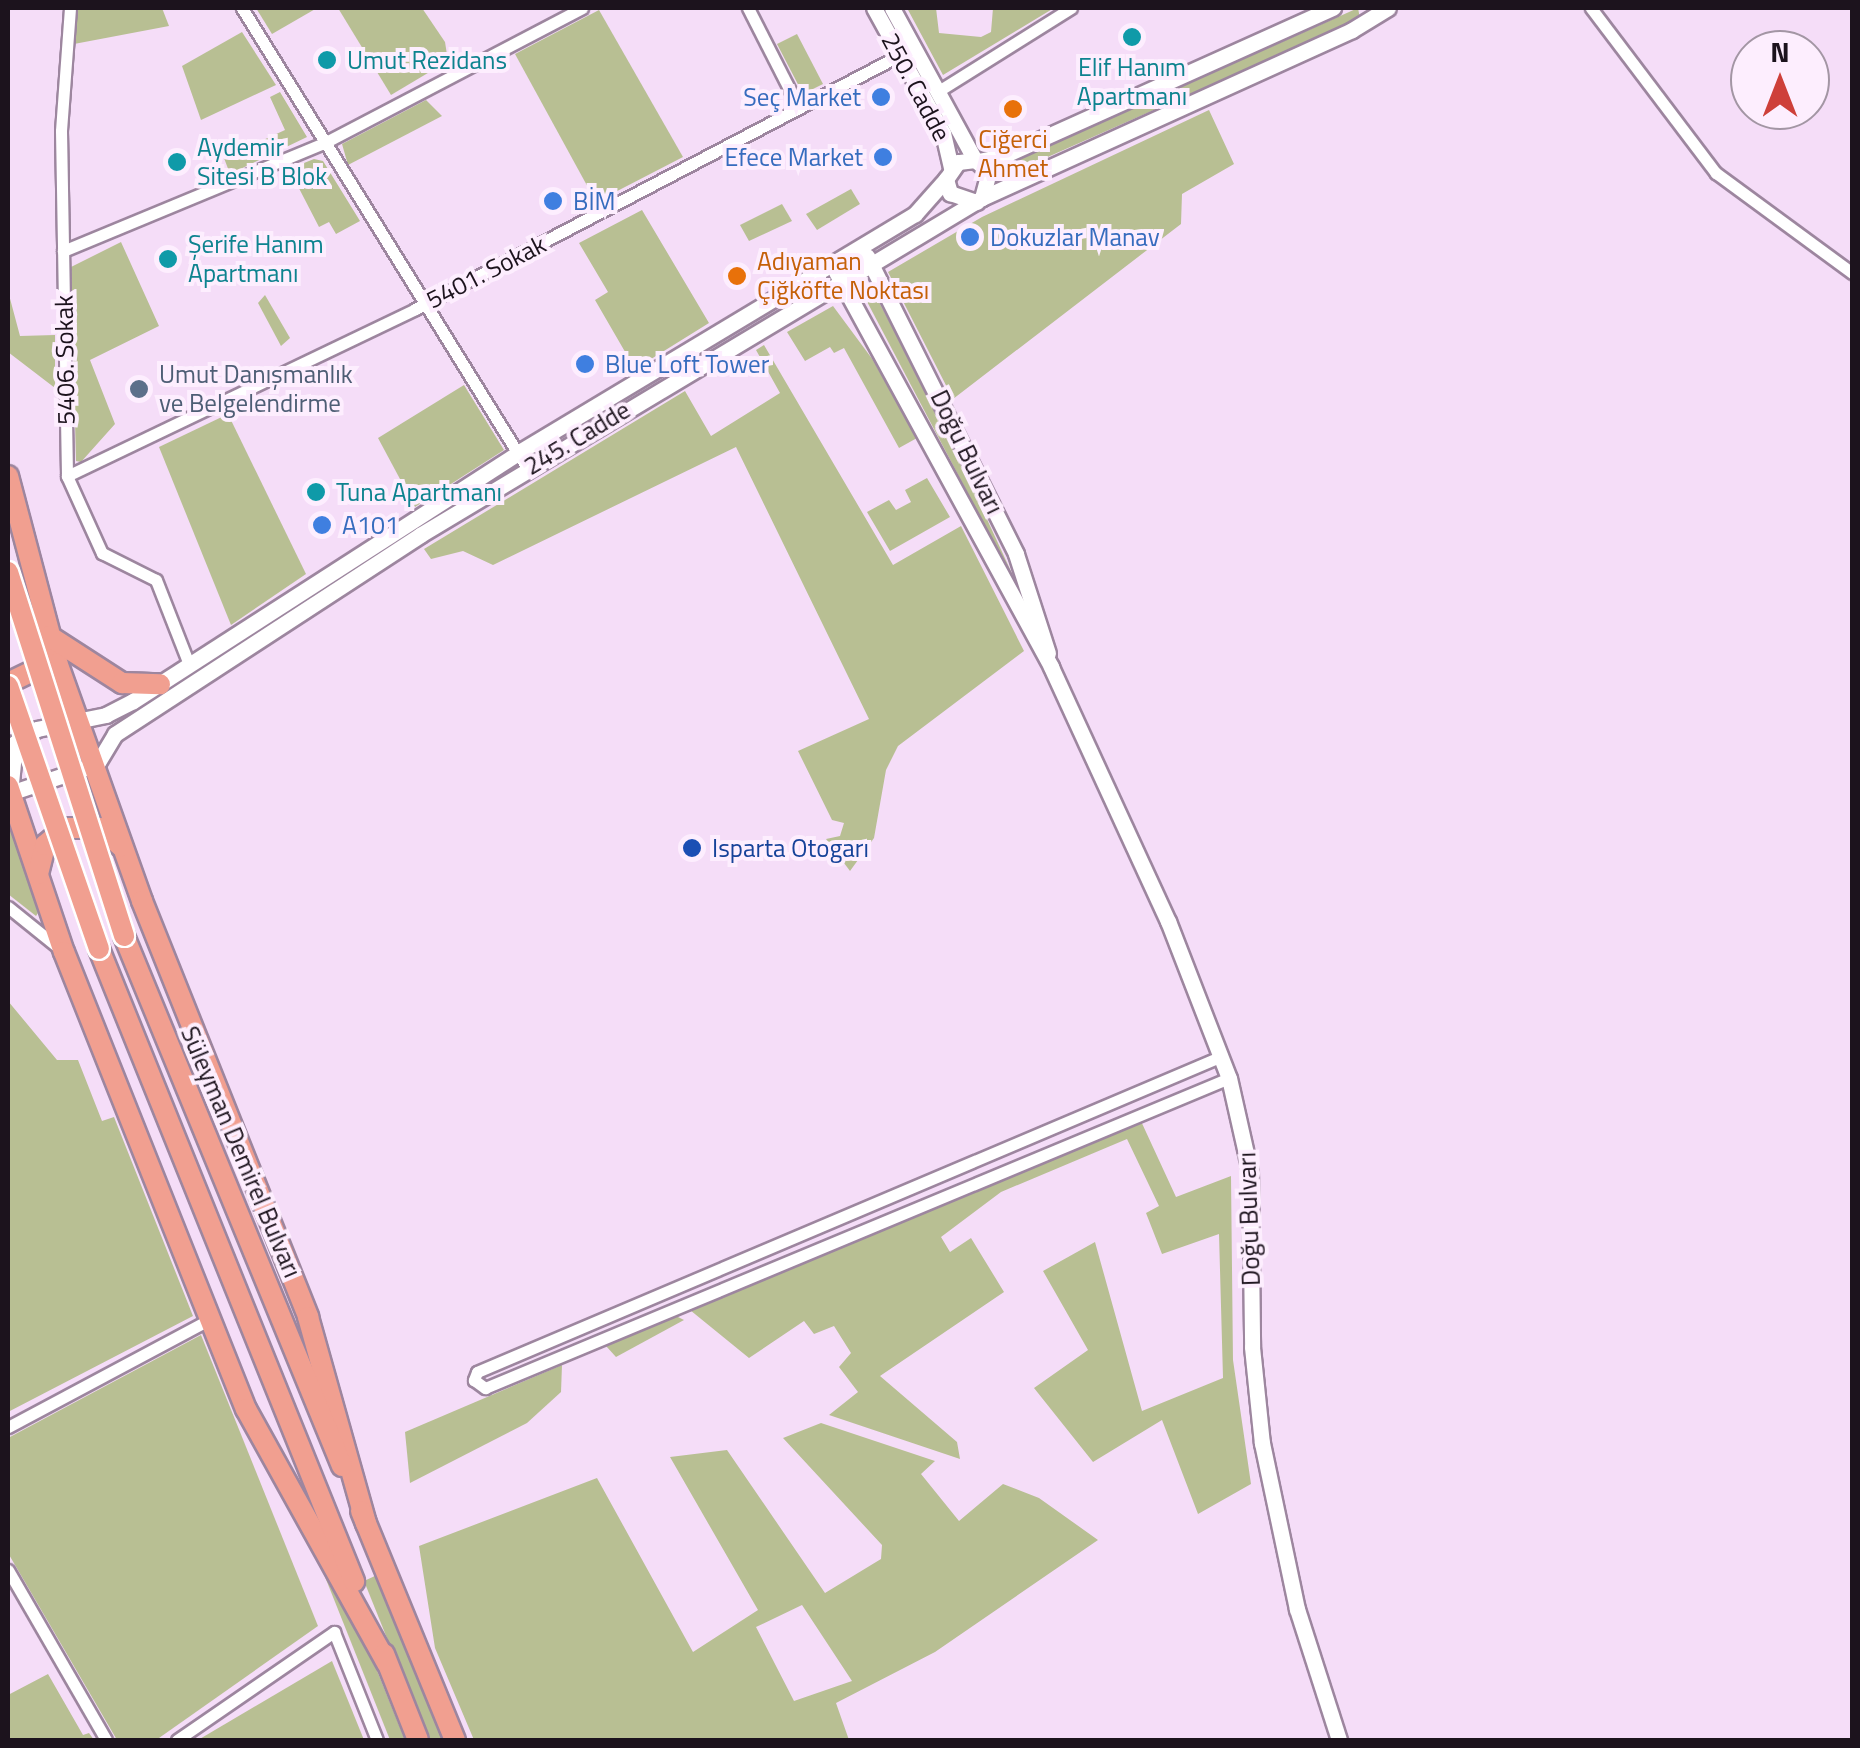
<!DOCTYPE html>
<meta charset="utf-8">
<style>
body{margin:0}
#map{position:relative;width:1860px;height:1748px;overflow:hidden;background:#f5ddf8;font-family:"Titillium Web",sans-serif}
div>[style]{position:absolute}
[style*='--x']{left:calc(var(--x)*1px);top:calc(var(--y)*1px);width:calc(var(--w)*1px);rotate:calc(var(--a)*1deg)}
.green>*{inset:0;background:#b8bf93}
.roads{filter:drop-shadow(2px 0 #9d869f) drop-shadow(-2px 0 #9d869f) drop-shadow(0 2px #9d869f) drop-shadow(0 -2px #9d869f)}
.street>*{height:11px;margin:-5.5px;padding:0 5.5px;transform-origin:5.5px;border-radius:5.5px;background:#fff}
.secondary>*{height:15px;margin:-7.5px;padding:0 7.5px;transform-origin:7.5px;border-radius:7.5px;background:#fff}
.highway>*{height:20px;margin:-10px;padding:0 10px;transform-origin:10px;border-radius:10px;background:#f19f90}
.bridges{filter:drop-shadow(2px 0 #fff) drop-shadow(-2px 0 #fff) drop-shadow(0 2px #fff) drop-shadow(0 -2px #fff)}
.highway-bridge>*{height:20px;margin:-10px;padding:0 10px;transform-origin:10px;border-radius:10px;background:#f19f90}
.dots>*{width:28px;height:28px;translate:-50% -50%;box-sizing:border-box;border:5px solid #fdeefe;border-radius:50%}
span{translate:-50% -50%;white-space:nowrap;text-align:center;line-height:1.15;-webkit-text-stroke:8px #fdeefe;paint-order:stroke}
.culture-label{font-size:25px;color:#0d838f}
.left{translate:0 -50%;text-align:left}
.street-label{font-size:25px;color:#1c131d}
.shop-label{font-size:25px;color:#366cbe}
.right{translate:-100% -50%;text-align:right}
.food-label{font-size:25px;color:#c56008}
.service-label{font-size:25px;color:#4e5e75}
.transit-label{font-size:25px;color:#164399}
.frame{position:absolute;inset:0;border:10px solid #1c131d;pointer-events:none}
.north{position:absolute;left:1730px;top:30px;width:100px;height:100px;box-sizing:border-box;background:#fdeefe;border:2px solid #a396a4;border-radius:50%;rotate:0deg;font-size:28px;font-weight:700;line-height:40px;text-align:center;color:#1c131d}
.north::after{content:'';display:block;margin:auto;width:35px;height:45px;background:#ce403a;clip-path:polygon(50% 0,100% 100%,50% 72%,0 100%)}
</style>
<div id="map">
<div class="green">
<div style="clip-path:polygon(78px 8px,162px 8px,169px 26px,74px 44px)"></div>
<div style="clip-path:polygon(256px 8px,317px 8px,272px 34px)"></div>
<div style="clip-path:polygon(338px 8px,422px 8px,445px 42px,448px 61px,391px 95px)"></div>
<div style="clip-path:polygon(907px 8px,936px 8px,939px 33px,981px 37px,991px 32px,993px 8px,1054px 8px,943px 75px)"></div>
<div style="clip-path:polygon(1358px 8px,1360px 19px,1009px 174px,1008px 164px)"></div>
<div style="clip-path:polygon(599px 10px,683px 157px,596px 202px,515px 54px)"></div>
<div style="clip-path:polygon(242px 32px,276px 85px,201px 120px,182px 66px)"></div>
<div style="clip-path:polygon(797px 34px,823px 84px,803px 94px,777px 44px)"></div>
<div style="clip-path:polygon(280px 92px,307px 137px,230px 174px,224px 158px,285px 130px,270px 97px)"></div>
<div style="clip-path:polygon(426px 100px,442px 116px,348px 165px,342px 144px)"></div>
<div style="clip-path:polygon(1209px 110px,1234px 164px,1182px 194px,1181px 224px,953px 399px,888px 272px,982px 217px)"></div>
<div style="clip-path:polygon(314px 159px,323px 161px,360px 221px,336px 234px,329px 222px,319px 227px,289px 169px)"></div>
<div style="clip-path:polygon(851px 189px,860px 204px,817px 230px,806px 214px)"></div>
<div style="clip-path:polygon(782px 204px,792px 221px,749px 241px,740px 225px)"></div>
<div style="clip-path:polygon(642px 210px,709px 323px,635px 369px,595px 300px,608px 292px,579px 243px)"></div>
<div style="clip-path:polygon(121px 242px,159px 326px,90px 360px,115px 424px,81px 462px,76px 461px,71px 267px)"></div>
<div style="clip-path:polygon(872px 289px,939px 415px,1026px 604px,863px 294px)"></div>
<div style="clip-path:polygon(8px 291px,20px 336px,55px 335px,55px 388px,8px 352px)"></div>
<div style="clip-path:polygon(265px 295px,290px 338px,281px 346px,258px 303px)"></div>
<div style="clip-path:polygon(833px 306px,873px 360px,917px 438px,899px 448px,844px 348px,834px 353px,830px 347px,805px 361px,787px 332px)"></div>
<div style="clip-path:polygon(764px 345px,893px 565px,961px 526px,1024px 651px,898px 746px,886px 770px,874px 838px,850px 871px,826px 839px,840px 836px,844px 823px,832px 820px,798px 751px,869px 719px,736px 447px,493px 565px,463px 551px,431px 559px,424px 549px,685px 391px,711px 436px,780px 393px,756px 350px)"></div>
<div style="clip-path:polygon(464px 385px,504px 450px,415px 507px,378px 438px)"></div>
<div style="clip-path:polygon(228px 414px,306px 574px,231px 625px,159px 447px)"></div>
<div style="clip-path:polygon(927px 478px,950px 517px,890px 551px,867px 512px,889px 500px,896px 510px,911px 502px,905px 490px)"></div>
<div style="clip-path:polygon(8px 817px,38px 913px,36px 916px,8px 894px)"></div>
<div style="clip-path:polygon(8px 1001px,57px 1060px,78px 1060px,102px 1121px,114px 1117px,193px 1316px,8px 1412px)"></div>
<div style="clip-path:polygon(1140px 1119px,1176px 1197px,1231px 1176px,1233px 1360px,1251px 1484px,1198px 1514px,1162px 1420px,1093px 1462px,1034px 1388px,1088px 1350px,1043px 1271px,1095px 1242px,1142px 1411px,1223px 1378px,1219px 1234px,1162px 1254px,1146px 1213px,1159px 1206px,1127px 1139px,1001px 1192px,941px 1237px,950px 1252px,971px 1238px,1004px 1292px,880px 1376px,957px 1442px,960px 1459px,829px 1415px,858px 1392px,839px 1367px,851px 1353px,834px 1326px,814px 1334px,804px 1321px,749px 1358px,690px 1310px)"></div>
<div style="clip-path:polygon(676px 1316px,684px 1320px,616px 1357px,606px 1346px)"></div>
<div style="clip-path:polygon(201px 1335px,318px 1626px,159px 1738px,117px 1740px,8px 1553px,8px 1438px)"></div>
<div style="clip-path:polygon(562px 1365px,561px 1392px,527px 1423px,410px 1483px,405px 1432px)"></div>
<div style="clip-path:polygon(evenodd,821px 1423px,935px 1461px,921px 1474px,959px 1521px,1003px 1484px,1039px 1498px,1098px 1540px,935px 1652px,836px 1703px,849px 1740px,474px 1740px,435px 1648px,419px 1546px,597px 1478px,693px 1652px,758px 1610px,670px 1457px,727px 1450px,825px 1593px,881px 1559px,882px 1545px,783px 1438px,821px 1423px,802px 1605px,852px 1681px,794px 1701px,756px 1627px,802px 1605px)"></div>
<div style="clip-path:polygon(288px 1484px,339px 1576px,405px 1740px,390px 1740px)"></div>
<div style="clip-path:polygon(377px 1575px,446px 1740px,428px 1740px,364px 1581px)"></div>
<div style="clip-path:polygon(332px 1661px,364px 1740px,198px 1740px)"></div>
<div style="clip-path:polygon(48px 1674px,83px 1735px,89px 1733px,94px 1740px,8px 1740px,8px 1695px)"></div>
</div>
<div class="roads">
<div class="street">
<div style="--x:70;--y:8;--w:123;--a:94.2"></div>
<div style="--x:61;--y:131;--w:345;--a:89"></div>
<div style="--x:67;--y:476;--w:85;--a:65.6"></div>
<div style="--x:102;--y:553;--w:60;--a:26.6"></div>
<div style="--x:156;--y:580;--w:90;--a:68.6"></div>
<div style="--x:242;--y:8;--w:541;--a:58.22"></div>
<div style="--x:748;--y:8;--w:112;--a:63"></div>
<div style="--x:1591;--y:8;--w:207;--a:52.9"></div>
<div style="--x:1716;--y:173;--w:169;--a:36.3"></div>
<div style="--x:937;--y:92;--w:158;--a:-32.1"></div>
<div style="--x:63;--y:251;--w:282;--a:-22.5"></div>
<div style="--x:324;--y:143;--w:291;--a:-27.6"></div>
<div style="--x:67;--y:476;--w:386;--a:-25.6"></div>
<div style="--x:415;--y:309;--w:547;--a:-27.64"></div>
<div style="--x:8;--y:907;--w:65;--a:38.8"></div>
<div style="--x:1222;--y:1056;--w:809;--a:157.02"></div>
<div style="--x:477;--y:1372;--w:9;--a:111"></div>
<div style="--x:474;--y:1380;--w:14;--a:36"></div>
<div style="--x:485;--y:1388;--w:806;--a:-22.62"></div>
<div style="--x:8;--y:1427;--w:229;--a:-28.1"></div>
<div style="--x:8;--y:1570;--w:196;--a:60"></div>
<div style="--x:177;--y:1740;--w:191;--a:-34.5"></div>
<div style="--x:334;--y:1632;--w:116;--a:68.3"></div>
</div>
<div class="secondary">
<div style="--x:874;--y:8;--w:143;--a:61.1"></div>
<div style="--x:943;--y:133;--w:36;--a:77"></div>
<div style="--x:892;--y:8;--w:173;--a:61.4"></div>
<div style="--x:978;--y:161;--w:25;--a:-11"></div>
<div style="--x:1003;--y:156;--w:362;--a:-24.2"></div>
<div style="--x:946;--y:179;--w:47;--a:131.5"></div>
<div style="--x:915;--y:214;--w:463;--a:149"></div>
<div style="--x:518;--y:453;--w:458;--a:147.2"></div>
<div style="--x:133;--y:701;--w:30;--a:153"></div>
<div style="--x:106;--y:715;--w:70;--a:168.5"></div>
<div style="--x:37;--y:729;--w:26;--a:148"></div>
<div style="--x:15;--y:743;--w:50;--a:95.7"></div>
<div style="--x:10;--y:793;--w:92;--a:-18.4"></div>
<div style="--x:97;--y:764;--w:35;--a:-59"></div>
<div style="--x:115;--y:734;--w:364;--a:-33.1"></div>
<div style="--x:420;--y:535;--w:655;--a:-30.95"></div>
<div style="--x:982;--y:198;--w:27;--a:-75"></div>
<div style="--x:989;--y:172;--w:18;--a:-139"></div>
<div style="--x:975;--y:160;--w:17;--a:173"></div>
<div style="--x:958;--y:162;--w:21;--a:125"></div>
<div style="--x:946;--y:179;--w:15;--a:74"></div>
<div style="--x:950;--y:193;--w:28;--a:19"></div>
<div style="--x:982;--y:198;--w:406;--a:-24.4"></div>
<div style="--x:1352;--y:30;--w:42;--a:-31.4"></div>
<div style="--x:867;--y:256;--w:333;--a:63.4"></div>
<div style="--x:1016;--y:554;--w:104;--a:72.1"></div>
<div style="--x:836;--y:272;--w:450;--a:61.4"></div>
<div style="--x:1051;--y:667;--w:280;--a:65.3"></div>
<div style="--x:1168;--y:921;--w:168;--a:68.8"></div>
<div style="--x:1229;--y:1078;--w:95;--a:77.3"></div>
<div style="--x:1250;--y:1171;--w:176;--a:89.3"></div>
<div style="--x:1252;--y:1347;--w:97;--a:84.1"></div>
<div style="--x:1262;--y:1443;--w:170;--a:78.1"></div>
<div style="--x:1297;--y:1609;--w:138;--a:72.2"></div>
</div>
<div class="highway">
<div style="--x:8;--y:476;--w:192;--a:75.2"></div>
<div style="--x:57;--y:662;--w:254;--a:70.4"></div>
<div style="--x:142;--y:901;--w:448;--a:68.2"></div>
<div style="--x:308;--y:1317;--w:215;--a:74.3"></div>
<div style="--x:8;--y:683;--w:32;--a:-26"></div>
<div style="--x:37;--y:669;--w:35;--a:-70"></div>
<div style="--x:49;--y:636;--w:87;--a:32.8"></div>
<div style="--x:122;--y:683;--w:38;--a:2"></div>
<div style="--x:8;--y:786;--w:175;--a:71.4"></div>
<div style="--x:64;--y:952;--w:492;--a:68.3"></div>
<div style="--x:246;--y:1409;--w:291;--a:61"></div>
<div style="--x:38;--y:874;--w:30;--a:-76"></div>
<div style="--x:45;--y:845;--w:26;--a:-40"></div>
<div style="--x:65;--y:828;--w:35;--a:0"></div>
<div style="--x:100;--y:828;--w:28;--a:41"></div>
<div style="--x:124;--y:936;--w:573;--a:67.64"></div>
<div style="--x:99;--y:949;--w:682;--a:68.03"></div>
<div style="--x:361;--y:1511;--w:248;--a:67.7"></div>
<div style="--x:384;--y:1654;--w:92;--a:68.4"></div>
</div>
</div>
<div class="bridges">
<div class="highway-bridge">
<div style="--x:8;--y:572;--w:382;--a:72.3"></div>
<div style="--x:8;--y:686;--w:278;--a:70.9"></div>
</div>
</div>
<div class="dots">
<div style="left:1132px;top:37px;background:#0f9aa8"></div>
<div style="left:327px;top:60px;background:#0f9aa8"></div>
<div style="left:881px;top:97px;background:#3f7fe0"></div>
<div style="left:1013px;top:109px;background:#e8710a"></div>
<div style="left:883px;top:157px;background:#3f7fe0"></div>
<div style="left:177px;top:162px;background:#0f9aa8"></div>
<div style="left:553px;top:201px;background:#3f7fe0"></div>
<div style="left:970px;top:237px;background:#3f7fe0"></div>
<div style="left:168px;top:259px;background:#0f9aa8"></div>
<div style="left:737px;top:276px;background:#e8710a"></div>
<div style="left:585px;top:364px;background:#3f7fe0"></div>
<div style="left:139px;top:389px;background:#5c6f8a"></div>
<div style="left:316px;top:492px;background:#0f9aa8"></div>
<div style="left:322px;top:525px;background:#3f7fe0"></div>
<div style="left:692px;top:848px;background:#1a4fb4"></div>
</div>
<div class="culture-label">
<span class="left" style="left:347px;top:60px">Umut Rezidans</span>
<span style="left:1132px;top:82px">Elif Hanım<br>Apartmanı</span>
<span class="left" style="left:197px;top:162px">Aydemir<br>Sitesi B Blok</span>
<span class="left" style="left:188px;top:259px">Şerife Hanım<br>Apartmanı</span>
<span class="left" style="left:336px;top:492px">Tuna Apartmanı</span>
</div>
<div class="street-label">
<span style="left:916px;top:87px;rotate:62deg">250. Cadde</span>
<span style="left:486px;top:272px;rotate:-27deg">5401. Sokak</span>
<span style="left:65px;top:360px;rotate:-91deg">5406. Sokak</span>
<span style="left:577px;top:438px;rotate:-31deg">245. Cadde</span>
<span style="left:967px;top:452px;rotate:64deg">Doğu Bulvarı</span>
<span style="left:241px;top:1152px;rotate:67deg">Süleyman Demirel Bulvarı</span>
<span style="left:1249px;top:1219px;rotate:-92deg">Doğu Bulvarı</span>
</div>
<div class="shop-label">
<span class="right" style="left:861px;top:97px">Seç Market</span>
<span class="right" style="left:863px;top:157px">Efece Market</span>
<span class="left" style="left:573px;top:201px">BİM</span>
<span class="left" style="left:990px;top:237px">Dokuzlar Manav</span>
<span class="left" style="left:605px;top:364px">Blue Loft Tower</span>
<span class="left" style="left:342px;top:525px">A101</span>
</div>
<div class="food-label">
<span style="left:1013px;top:154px">Ciğerci<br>Ahmet</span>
<span class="left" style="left:757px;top:276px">Adıyaman<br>Çiğköfte Noktası</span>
</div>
<div class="service-label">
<span class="left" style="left:159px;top:389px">Umut Danışmanlık<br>ve Belgelendirme</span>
</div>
<div class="transit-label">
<span class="left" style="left:712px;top:848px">Isparta Otogarı</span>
</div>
<div class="frame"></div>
<div class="north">N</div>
</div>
